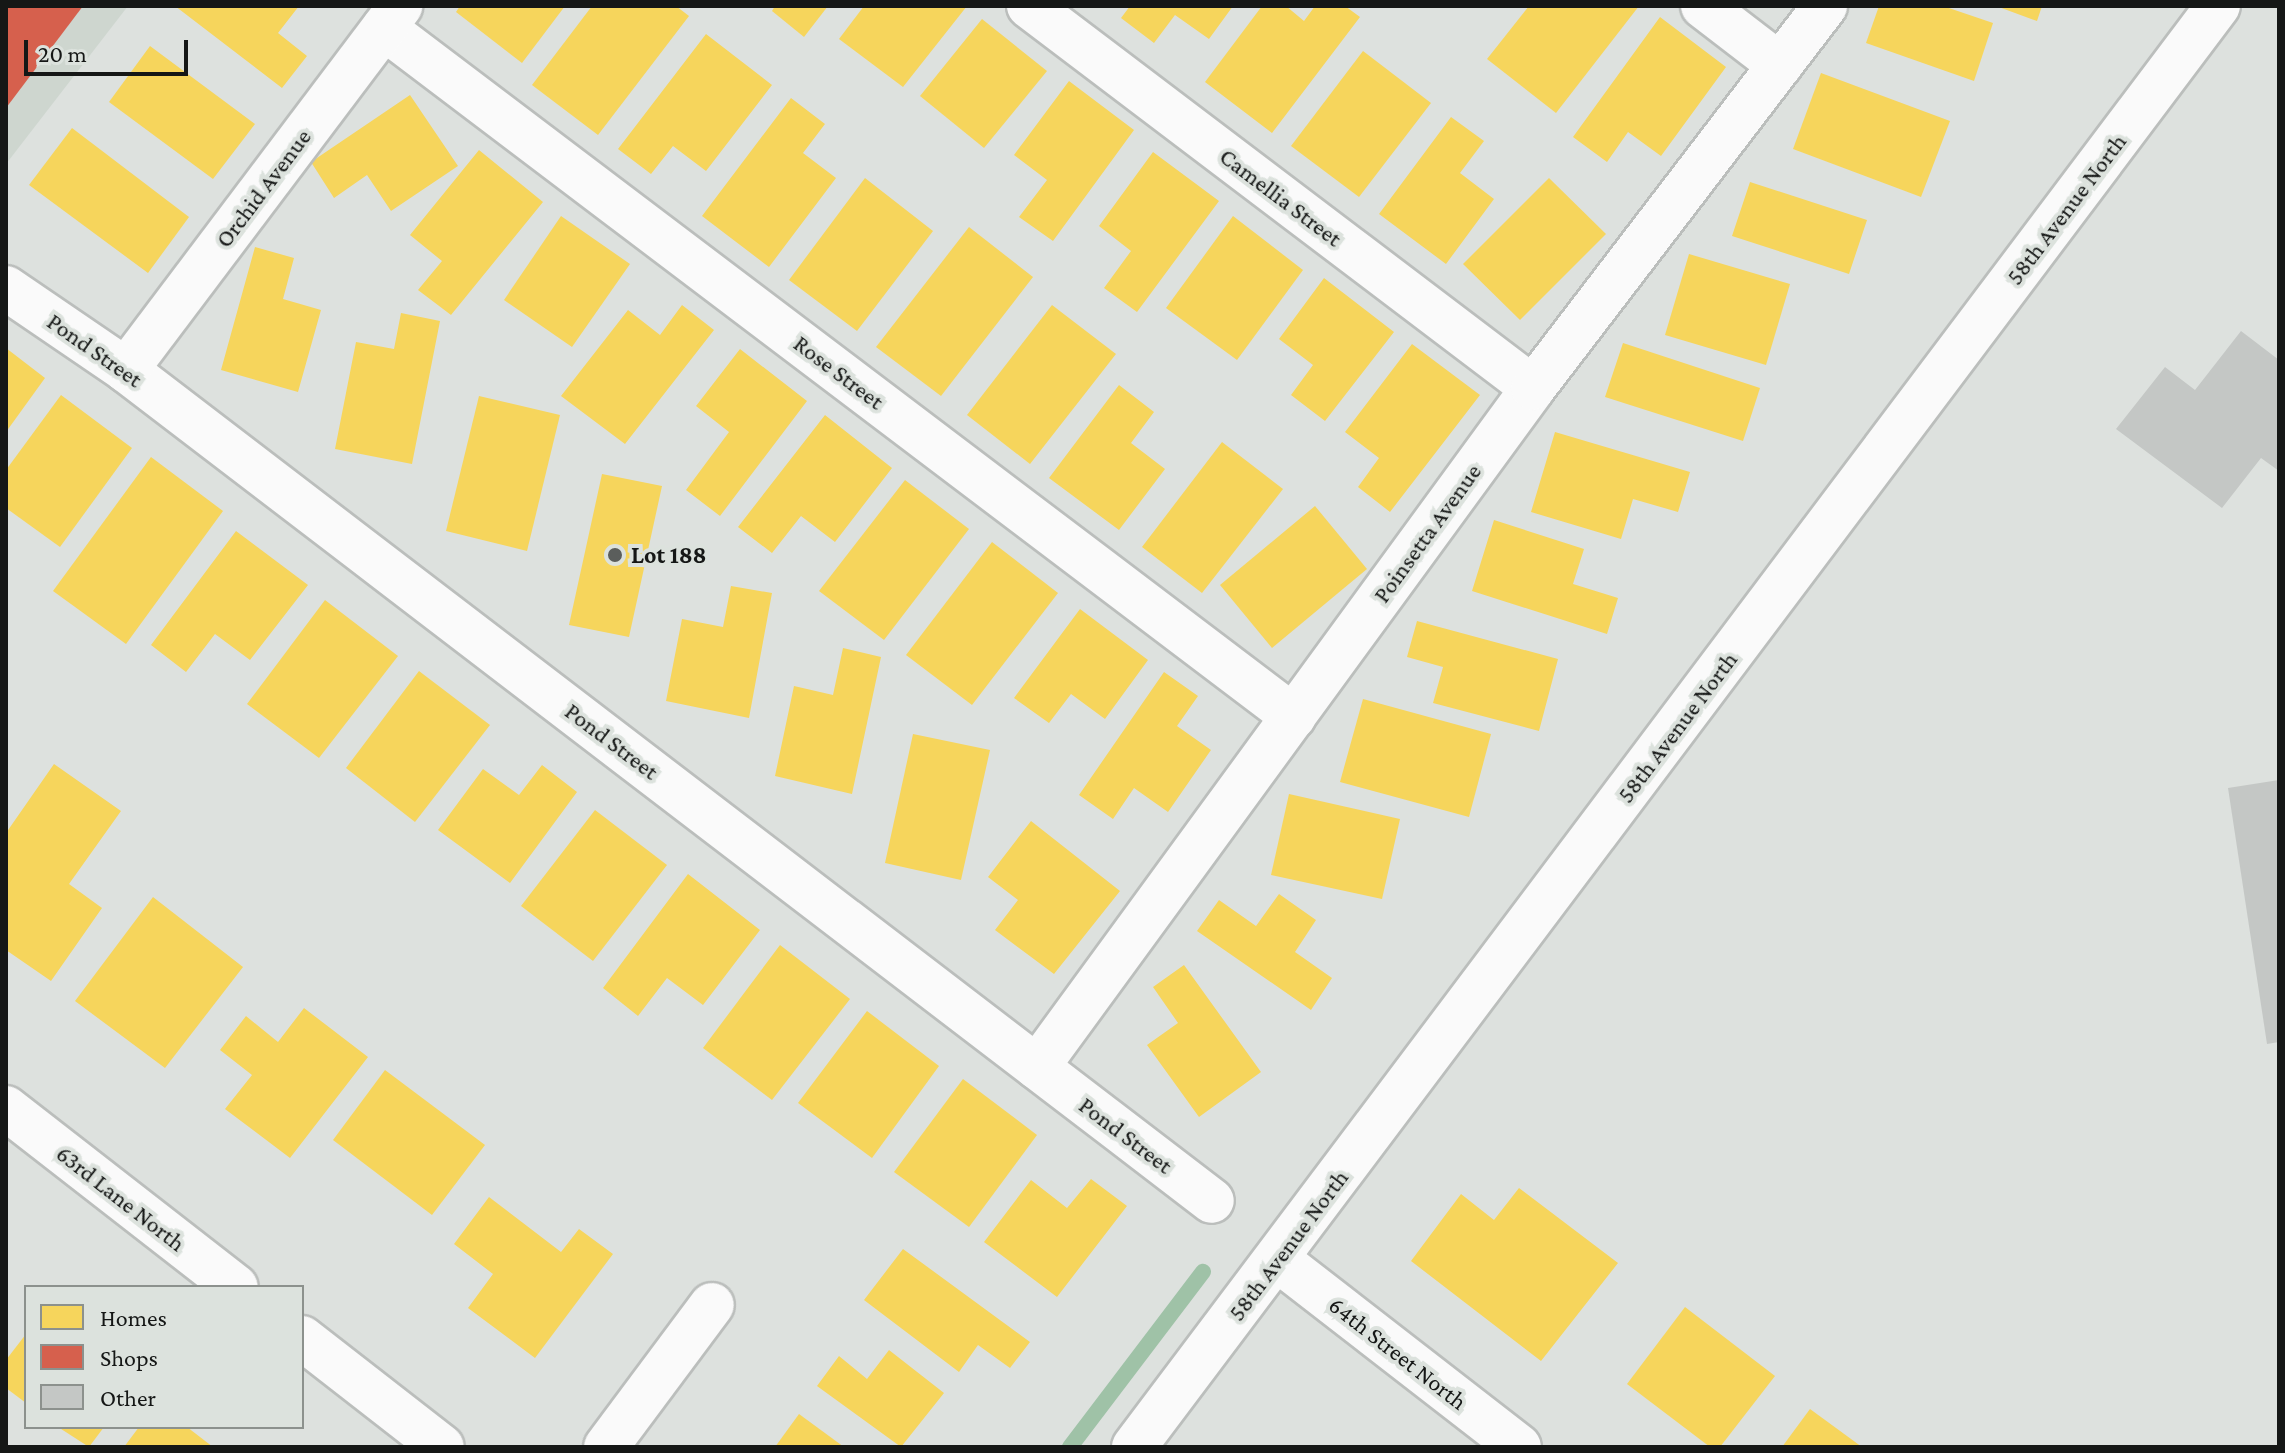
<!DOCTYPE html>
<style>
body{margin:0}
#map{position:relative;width:2285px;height:1453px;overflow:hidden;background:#dde1de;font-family:"Crimson Pro",serif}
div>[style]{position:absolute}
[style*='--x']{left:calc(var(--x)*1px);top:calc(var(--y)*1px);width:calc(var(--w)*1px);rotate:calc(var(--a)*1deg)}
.built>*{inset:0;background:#ced6cf}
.homes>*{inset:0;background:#f6d55c}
.shops>*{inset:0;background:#d6604d}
.stream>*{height:16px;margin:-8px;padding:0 8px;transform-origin:8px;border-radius:8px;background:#9fc2a7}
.building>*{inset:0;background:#c4c7c5}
.roads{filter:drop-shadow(2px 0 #bbbebc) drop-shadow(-2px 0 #bbbebc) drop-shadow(0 2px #bbbebc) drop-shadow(0 -2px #bbbebc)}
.street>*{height:44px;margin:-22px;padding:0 22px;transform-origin:22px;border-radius:22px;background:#fafafa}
.dots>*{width:22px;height:22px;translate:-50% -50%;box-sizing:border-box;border:4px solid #dce2dd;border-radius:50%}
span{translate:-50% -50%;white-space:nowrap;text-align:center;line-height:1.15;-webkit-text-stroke:8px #dce2dd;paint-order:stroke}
.street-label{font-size:24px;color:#151716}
.poi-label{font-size:24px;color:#151716;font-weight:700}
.left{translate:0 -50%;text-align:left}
.frame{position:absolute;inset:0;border:8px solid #151716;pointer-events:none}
.legend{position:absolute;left:24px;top:1285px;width:280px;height:144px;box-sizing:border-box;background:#dce2dd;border:2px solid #8c918d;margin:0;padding:10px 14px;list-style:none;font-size:24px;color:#151716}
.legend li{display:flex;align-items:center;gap:16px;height:40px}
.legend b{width:40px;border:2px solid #8c918d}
.scale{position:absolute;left:24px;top:40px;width:164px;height:36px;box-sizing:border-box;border:4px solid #151716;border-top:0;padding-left:10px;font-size:24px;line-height:28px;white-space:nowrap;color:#151716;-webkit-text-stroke:6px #dce2dd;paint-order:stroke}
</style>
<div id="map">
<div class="built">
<div style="clip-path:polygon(6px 6px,128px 6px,6px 164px)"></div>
</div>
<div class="homes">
<div style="clip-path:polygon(175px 6px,299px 6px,278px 33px,307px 56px,282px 88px)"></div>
<div style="clip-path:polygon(460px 6px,565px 6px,522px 63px,456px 12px)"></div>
<div style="clip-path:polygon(592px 6px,676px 6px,689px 16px,598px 135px,532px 85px)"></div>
<div style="clip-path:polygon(775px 6px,828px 6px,804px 37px,772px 11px)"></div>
<div style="clip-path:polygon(864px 6px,967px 6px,903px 87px,839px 39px)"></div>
<div style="clip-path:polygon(1130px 6px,1233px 6px,1209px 39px,1175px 15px,1154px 43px,1121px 18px)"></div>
<div style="clip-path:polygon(1262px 6px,1286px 6px,1304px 21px,1315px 6px,1345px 6px,1360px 17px,1272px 133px,1205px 82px)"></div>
<div style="clip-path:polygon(1529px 6px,1639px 6px,1556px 113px,1487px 59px)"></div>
<div style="clip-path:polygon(1879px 6px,1943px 6px,1993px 23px,1974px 81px,1866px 43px)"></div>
<div style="clip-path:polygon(1996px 6px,2042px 6px,2037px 21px)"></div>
<div style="clip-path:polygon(1660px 17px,1726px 67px,1661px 156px,1628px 132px,1607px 162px,1573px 137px)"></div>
<div style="clip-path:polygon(982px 19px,1047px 71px,984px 148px,920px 96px)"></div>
<div style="clip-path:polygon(706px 34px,772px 85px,706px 171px,673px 146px,651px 174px,618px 149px)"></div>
<div style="clip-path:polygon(150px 46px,255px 124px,213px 179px,109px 102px)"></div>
<div style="clip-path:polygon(1363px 51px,1431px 103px,1359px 197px,1291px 146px)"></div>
<div style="clip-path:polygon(1821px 73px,1950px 121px,1921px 197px,1793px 149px)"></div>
<div style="clip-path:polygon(1069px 81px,1134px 130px,1053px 241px,1019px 217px,1047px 180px,1014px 155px)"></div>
<div style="clip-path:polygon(410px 95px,458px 166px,391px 211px,367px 175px,334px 198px,311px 162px)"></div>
<div style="clip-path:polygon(791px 98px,825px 124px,803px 153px,836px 178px,769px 267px,702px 216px)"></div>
<div style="clip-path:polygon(1451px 117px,1484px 141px,1460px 173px,1494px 199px,1446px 264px,1379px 214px)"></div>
<div style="clip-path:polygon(72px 128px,189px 217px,148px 273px,29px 185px)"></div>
<div style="clip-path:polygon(479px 150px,543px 202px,451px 315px,418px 290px,442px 261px,410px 235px)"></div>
<div style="clip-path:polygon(1153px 152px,1219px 201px,1137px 312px,1104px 288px,1131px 251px,1099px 226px)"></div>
<div style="clip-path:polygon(865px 178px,933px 231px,857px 331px,789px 280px)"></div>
<div style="clip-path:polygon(1549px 178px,1606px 234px,1520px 320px,1463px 264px)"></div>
<div style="clip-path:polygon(1750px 182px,1867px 220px,1849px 274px,1732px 236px)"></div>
<div style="clip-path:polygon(561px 216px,630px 264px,572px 347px,504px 300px)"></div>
<div style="clip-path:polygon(1233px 216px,1303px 270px,1237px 360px,1166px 308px)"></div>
<div style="clip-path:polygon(969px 227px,1033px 277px,941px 396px,876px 347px)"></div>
<div style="clip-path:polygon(255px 247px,294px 258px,283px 299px,321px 310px,298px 392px,221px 370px)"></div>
<div style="clip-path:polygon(1689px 254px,1790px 284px,1766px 365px,1665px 335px)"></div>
<div style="clip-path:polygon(1324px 278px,1394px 332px,1325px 421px,1291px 395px,1313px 365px,1279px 339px)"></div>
<div style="clip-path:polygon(682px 305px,714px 330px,625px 444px,561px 396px,628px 310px,660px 335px)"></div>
<div style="clip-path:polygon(1052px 305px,1116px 354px,1030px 464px,967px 415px)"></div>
<div style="clip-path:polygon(401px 313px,440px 321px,412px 464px,335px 449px,356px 342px,394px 349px)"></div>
<div style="clip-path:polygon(1623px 343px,1760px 388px,1743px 441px,1605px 397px)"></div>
<div style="clip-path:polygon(1412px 344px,1480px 395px,1390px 512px,1358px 487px,1379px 458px,1345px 432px)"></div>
<div style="clip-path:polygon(6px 348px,45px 378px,6px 432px)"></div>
<div style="clip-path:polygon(740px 349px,807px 401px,720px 516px,686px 490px,729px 432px,696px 406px)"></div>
<div style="clip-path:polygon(1119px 385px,1154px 412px,1131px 443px,1165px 469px,1119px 530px,1049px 478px)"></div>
<div style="clip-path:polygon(61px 395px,132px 448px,60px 547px,6px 508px,6px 470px)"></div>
<div style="clip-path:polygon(479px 396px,560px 415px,527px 551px,446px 531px)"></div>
<div style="clip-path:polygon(825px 415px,892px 468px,835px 542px,801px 516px,772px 553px,738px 527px)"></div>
<div style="clip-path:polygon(1555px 432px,1690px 472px,1678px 512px,1633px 499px,1621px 539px,1531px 512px)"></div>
<div style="clip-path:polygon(1222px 442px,1283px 489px,1202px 593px,1142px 547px)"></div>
<div style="clip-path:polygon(151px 457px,223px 511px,126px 644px,53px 591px)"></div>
<div style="clip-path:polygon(602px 474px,662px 486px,629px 637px,569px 625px)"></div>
<div style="clip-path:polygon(905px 480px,969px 529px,884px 640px,819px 591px)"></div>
<div style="clip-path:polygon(1315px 506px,1367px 569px,1272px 648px,1220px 585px)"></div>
<div style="clip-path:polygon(1494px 520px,1584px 549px,1573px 584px,1618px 598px,1607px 634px,1472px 591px)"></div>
<div style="clip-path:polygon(236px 531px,308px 585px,250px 660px,215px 634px,186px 672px,151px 645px)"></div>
<div style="clip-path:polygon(992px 542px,1058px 593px,972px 705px,906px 655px)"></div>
<div style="clip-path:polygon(731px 586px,772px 593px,749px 718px,666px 701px,682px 619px,723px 627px)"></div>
<div style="clip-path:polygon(325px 600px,398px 656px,319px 758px,247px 704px)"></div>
<div style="clip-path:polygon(1080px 609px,1148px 660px,1105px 719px,1071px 694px,1049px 723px,1014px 698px)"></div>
<div style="clip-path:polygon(1417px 621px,1558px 659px,1539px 731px,1433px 703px,1443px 667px,1407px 657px)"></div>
<div style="clip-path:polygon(843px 648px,881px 657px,852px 794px,775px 776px,794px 686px,833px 695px)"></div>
<div style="clip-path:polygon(419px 671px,490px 725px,415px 822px,346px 768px)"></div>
<div style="clip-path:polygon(1164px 672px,1198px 696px,1177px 726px,1211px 750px,1168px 812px,1134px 788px,1113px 819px,1079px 795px)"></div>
<div style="clip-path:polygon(1363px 699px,1491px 734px,1469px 817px,1340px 782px)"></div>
<div style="clip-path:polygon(913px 734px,990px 750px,961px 880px,885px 863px)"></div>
<div style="clip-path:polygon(54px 764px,121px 811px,69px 884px,102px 908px,51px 981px,6px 950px,6px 833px)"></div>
<div style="clip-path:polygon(542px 765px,577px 792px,510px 883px,438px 830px,483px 769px,519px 795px)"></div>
<div style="clip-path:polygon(1289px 794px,1400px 819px,1382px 899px,1271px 875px)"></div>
<div style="clip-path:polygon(595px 810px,667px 865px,593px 961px,521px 906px)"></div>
<div style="clip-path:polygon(1031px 821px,1120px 891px,1054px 974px,995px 930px,1018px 900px,988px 877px)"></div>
<div style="clip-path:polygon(688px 874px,760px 930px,703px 1005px,667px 978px,638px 1016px,603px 988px)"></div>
<div style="clip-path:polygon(1279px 894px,1316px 920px,1295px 952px,1332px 978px,1311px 1010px,1197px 931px,1219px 900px,1256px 926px)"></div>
<div style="clip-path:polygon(153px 897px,243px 967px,165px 1068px,75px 1001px)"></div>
<div style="clip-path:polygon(780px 945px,850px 999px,772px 1100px,703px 1048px)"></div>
<div style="clip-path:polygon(1184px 965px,1261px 1072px,1199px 1117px,1147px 1045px,1178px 1023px,1153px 987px)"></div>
<div style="clip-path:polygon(304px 1008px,368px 1057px,290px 1158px,225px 1109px,252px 1075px,220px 1050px,246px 1016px,278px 1042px)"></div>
<div style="clip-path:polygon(867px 1011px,939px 1066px,872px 1158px,798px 1103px)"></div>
<div style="clip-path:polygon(385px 1070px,485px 1145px,432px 1215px,333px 1140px)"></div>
<div style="clip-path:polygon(963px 1079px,1037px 1135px,969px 1227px,894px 1172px)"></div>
<div style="clip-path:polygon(1091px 1179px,1127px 1206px,1057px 1297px,984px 1242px,1031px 1180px,1067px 1208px)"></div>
<div style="clip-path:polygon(1519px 1188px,1618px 1263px,1541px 1361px,1411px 1261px,1461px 1194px,1494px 1220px)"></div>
<div style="clip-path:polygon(489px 1197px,561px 1252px,579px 1229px,613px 1254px,535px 1358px,468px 1308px,493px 1274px,454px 1244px)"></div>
<div style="clip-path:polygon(903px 1249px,1030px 1342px,1010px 1368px,978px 1345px,959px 1372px,864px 1300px)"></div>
<div style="clip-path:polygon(1685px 1307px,1775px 1376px,1720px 1447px,1710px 1447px,1627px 1384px)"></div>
<div style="clip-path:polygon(26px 1334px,26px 1403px,6px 1388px,6px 1360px)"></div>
<div style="clip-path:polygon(889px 1350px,944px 1393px,901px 1447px,817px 1386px,839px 1356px,867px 1379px)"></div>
<div style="clip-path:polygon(1810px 1409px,1862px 1447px,1782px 1447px)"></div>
<div style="clip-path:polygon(799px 1414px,844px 1447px,775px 1447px)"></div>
<div style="clip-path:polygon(58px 1427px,104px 1427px,89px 1447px)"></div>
<div style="clip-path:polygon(139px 1427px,187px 1427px,213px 1447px,124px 1447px)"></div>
</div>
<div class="shops">
<div style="clip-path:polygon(6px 6px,83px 6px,6px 108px)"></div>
</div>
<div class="stream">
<div style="--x:1070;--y:1447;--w:220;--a:-52.8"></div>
</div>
<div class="building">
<div style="clip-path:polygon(2241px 331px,2279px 360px,2279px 471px,2261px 458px,2222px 508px,2116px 429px,2165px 367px,2195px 390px)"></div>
<div style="clip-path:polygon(2279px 780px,2279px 1042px,2267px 1044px,2228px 788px)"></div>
</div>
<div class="roads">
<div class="street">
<div style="--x:1029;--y:6;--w:632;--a:37.16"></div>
<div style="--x:1703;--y:6;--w:97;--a:37.5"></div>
<div style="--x:384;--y:28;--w:1141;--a:37.13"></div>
<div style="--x:6;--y:288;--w:145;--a:34.3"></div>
<div style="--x:126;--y:370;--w:1367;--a:37.42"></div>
<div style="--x:126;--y:370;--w:456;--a:-53"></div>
<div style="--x:1037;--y:1067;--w:841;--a:-53.85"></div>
<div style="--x:1533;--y:388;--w:481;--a:-52.6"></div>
<div style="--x:6;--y:1108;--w:291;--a:37.9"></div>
<div style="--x:1277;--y:1259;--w:306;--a:37.8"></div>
<div style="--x:302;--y:1338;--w:177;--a:37.9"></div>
<div style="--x:606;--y:1447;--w:177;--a:-53.3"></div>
<div style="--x:1134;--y:1447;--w:1803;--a:-53.05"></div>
</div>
</div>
<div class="dots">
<div style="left:615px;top:555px;background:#5b5e5c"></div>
</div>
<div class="street-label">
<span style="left:263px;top:188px;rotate:-53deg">Orchid Avenue</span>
<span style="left:1281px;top:197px;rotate:37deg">Camellia Street</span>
<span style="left:2066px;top:209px;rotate:-53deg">58th Avenue North</span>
<span style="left:95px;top:350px;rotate:35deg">Pond Street</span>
<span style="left:839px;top:372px;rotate:37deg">Rose Street</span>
<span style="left:1427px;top:533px;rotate:-54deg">Poinsetta Avenue</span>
<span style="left:1677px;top:727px;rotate:-53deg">58th Avenue North</span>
<span style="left:612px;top:741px;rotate:37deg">Pond Street</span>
<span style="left:1126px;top:1135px;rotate:37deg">Pond Street</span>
<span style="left:121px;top:1198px;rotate:38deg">63rd Lane North</span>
<span style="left:1288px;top:1245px;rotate:-53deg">58th Avenue North</span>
<span style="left:1398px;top:1353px;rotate:38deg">64th Street North</span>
</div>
<div class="poi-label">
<span class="left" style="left:631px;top:555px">Lot 188</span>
</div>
<div class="frame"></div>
<ul class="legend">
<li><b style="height:22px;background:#f6d55c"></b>Homes</li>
<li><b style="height:22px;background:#d6604d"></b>Shops</li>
<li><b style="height:22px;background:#c4c7c5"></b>Other</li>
</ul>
<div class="scale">20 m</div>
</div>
